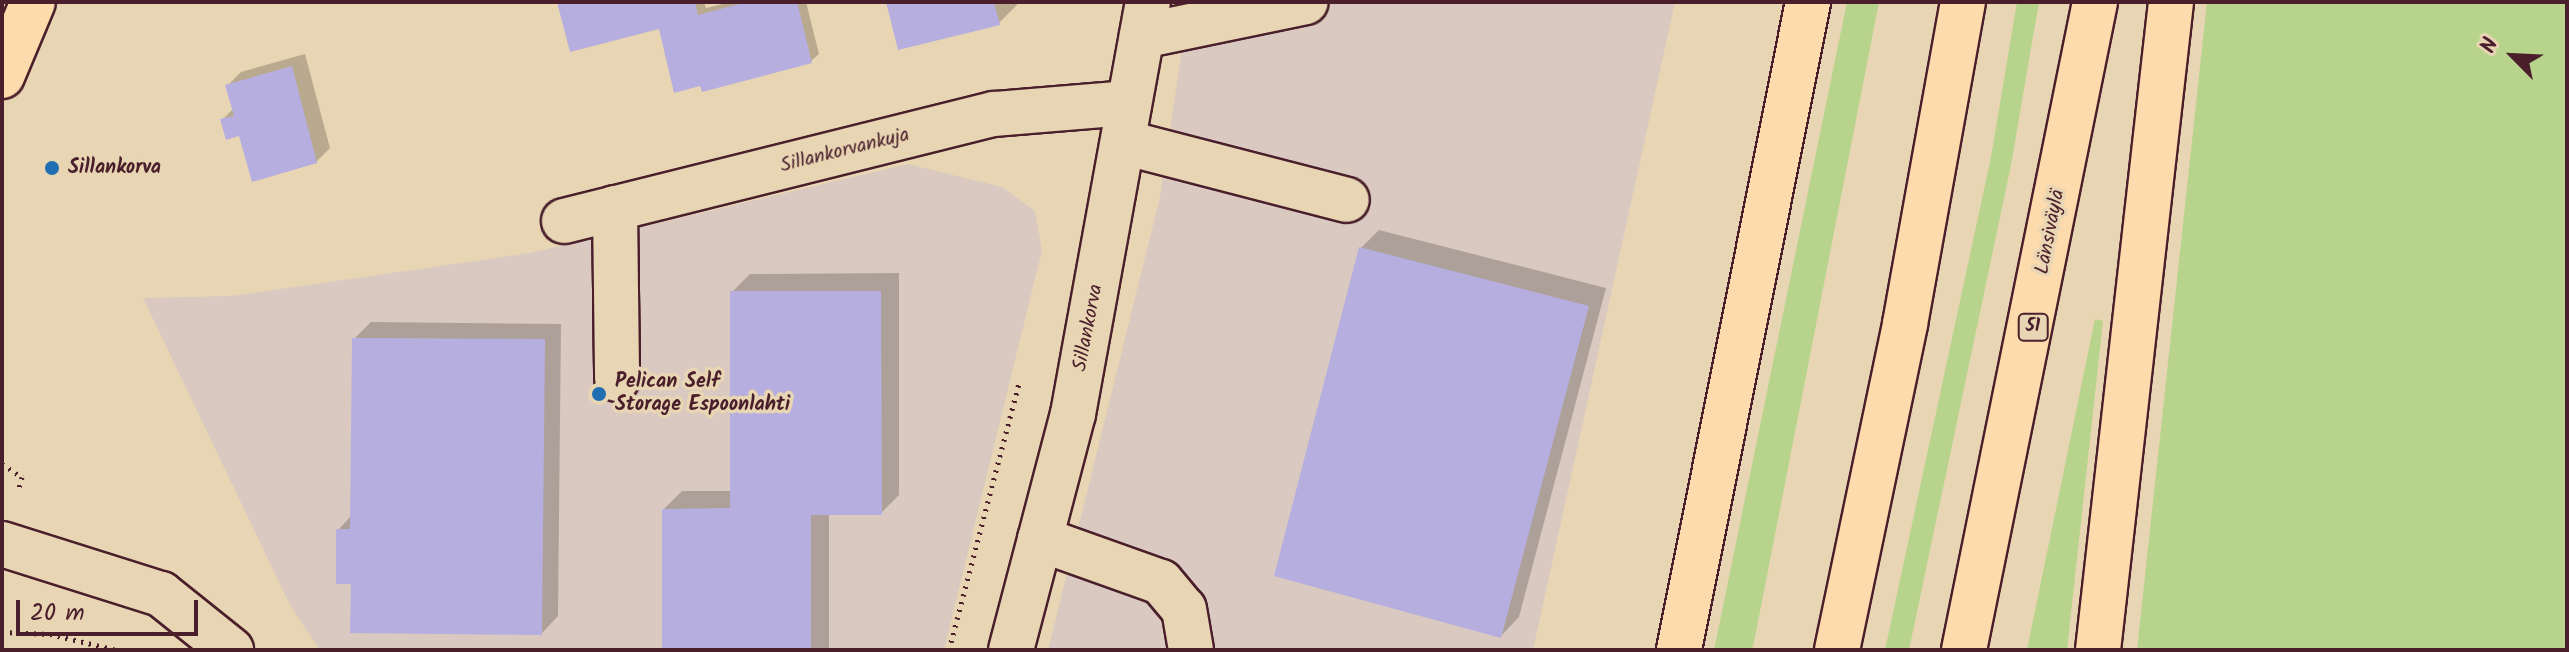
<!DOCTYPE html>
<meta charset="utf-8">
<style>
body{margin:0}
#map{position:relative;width:2569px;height:652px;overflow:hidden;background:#e8d5b3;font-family:Kalam,sans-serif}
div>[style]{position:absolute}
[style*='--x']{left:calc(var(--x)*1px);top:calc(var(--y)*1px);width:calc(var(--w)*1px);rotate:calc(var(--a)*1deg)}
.built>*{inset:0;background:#d9c9c0}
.green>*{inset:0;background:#b8d48c}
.shadow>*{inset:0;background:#0003}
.building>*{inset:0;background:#b6aedf}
.path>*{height:5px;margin-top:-2.5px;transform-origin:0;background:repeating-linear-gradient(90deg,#4a1f2b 0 2px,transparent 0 8px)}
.roads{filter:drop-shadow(2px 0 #4a1f2b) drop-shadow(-2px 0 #4a1f2b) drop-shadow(0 2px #4a1f2b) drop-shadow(0 -2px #4a1f2b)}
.minor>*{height:44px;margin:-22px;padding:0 22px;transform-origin:22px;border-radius:22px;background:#e8d5b3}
.major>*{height:44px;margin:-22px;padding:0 22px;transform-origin:22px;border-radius:22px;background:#fedbac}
.highway>*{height:44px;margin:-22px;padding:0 22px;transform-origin:22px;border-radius:22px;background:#fedbac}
.dots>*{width:22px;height:22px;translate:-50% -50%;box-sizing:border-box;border:4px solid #e8d5b3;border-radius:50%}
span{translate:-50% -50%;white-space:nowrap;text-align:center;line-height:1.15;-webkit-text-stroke:7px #e8d5b3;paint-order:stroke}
.shield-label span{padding:2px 6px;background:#e8d5b3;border:2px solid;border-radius:6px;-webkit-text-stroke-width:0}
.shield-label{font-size:18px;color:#4a1f2b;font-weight:700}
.street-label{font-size:20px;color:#4a1f2b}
.poi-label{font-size:20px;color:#4a1f2b;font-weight:700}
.left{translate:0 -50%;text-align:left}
.frame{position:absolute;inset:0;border:4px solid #4a1f2b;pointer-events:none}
.north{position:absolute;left:2473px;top:16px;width:80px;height:80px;-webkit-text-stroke:6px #e8d5b3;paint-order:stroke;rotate:294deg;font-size:22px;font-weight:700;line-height:32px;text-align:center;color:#4a1f2b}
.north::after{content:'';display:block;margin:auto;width:28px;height:36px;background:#4a1f2b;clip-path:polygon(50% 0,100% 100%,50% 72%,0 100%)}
.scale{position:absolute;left:16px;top:600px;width:182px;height:36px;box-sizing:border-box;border:4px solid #4a1f2b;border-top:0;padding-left:10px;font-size:24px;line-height:28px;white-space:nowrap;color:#4a1f2b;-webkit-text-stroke:6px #e8d5b3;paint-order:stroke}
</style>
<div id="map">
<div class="built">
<div style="clip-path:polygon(1189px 2px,1675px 2px,1533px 650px,1048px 650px,1160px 197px)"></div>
<div style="clip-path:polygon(908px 164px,1002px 187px,1035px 211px,1042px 250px,944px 650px,320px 650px,290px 605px,143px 298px,231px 296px,530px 253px)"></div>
</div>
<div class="green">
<div style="clip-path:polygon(1847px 2px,1879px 2px,1755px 637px,1752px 650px,1714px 650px)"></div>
<div style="clip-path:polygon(2017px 2px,2039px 2px,2011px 165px,1909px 650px,1885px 650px,1991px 157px)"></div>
<div style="clip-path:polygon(2207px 2px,2567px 2px,2567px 650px,2137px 650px)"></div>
<div style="clip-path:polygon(2095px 319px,2103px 321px,2067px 650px,2027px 650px)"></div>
</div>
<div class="shadow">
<div style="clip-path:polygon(559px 2px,704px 2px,706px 8px,731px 2px,806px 2px,819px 54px,811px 61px)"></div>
<div style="clip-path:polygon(888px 2px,1016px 2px,1017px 5px,999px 23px)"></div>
<div style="clip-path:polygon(305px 54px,330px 148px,316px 162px,241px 134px,222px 120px,234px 108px,227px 86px,241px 72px)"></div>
<div style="clip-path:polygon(1379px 230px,1606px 288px,1519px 617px,1501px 636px,1361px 248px)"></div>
<div style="clip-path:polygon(899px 273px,899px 495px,881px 513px,829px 513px,829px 650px,664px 650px,664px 509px,682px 491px,732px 491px,732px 292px,750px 274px)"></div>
<div style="clip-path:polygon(371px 322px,561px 324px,558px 616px,542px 633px,353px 581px,338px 530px,352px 515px,354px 339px)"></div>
</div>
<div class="building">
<div style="clip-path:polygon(557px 2px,695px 2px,698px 15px,747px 2px,797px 2px,812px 63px,702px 92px,700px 86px,674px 93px,659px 29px,570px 52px)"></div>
<div style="clip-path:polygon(886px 2px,994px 2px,1000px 25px,898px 50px)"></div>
<div style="clip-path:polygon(292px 66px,317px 163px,252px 182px,239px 136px,226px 140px,220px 119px,234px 116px,225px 85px)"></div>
<div style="clip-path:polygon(1359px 247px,1589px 306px,1501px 638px,1274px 576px)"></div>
<div style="clip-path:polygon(730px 291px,881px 291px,882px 515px,811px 515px,811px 650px,662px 650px,662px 509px,730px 508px)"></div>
<div style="clip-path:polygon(352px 338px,545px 339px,542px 635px,350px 633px,351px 584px,336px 584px,336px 529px,350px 529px)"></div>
</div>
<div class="path">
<div style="--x:2;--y:464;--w:24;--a:33"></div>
<div style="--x:22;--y:477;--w:15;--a:106"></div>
<div style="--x:2;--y:632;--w:48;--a:2.4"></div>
<div style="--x:50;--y:634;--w:68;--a:13.6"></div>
<div style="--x:949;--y:650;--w:275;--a:-75.3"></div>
</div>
<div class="roads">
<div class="minor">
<div style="--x:1142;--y:36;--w:167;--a:-11.7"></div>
<div style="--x:1123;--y:142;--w:231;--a:14.5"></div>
<div style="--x:615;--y:208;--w:171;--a:89.3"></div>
<div style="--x:564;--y:221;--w:443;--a:-14"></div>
<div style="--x:994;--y:114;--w:135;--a:-4.7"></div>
<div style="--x:1040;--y:539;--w:128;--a:19.6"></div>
<div style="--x:1161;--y:582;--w:35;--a:50"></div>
<div style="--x:1184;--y:609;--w:42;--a:80.3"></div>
<div style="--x:2;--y:544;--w:167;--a:17.5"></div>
<div style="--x:161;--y:594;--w:90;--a:38.7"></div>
<div style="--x:1011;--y:650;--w:244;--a:-75.3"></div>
<div style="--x:1073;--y:414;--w:419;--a:-79.7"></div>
</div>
<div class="major">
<div style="--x:2;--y:76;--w:80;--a:-67.3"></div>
</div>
<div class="highway">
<div style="--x:1679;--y:650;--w:661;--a:-78.74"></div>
<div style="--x:1837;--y:650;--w:333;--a:-78.2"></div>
<div style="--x:1905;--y:324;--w:327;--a:-79.8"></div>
<div style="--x:1964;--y:650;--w:661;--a:-78.57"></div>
<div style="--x:2098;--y:650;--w:652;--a:-83.57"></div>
</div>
</div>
<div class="dots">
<div style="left:52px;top:168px;background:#1f6fb2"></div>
<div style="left:599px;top:394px;background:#1f6fb2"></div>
</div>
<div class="shield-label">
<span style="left:2033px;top:327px">51</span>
</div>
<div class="street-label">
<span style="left:845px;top:151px;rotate:-14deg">Sillankorvankuja</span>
<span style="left:2051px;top:232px;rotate:-79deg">Länsiväylä</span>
<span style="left:1089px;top:328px;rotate:-79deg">Sillankorva</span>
</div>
<div class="poi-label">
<span class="left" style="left:68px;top:168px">Sillankorva</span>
<span class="left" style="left:615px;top:394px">Pelican Self<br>Storage Espoonlahti</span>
</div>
<div class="frame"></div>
<div class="north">N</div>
<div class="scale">20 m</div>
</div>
